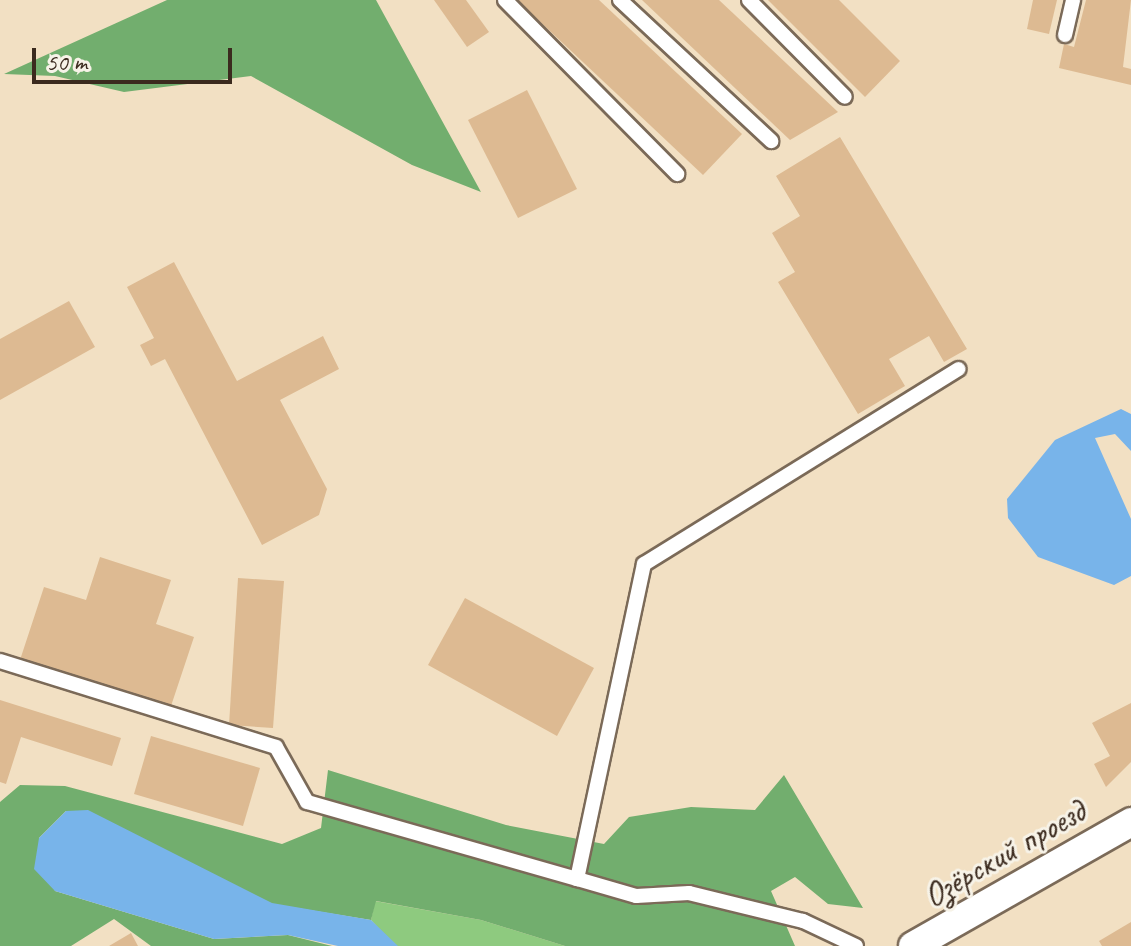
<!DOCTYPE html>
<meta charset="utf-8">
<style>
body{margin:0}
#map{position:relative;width:1131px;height:946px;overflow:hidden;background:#f2e0c3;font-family:Caveat,sans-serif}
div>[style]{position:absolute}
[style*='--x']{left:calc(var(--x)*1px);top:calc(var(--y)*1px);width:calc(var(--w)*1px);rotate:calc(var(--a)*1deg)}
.green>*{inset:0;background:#8eca7f}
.forest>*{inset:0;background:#72ae6e}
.water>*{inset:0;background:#78b4ea}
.building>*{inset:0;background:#ddba92}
.roads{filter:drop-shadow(2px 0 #7b6a58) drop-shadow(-2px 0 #7b6a58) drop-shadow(0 2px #7b6a58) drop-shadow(0 -2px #7b6a58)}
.lane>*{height:14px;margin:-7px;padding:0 7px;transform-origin:7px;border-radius:7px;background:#fff}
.street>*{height:28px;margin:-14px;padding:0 14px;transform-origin:14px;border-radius:14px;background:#fff}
span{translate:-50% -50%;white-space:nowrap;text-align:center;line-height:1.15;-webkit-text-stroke:6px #f7f3e8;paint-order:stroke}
.street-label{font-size:34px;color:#3b2a1e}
.scale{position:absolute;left:32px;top:48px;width:200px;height:36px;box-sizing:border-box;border:4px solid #3b2a1e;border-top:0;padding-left:10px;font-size:24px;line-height:28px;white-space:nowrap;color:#3b2a1e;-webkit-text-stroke:6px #f7f3e8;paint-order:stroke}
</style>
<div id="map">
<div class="green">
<div style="clip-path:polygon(375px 901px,481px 920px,565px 946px,394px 946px,371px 920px)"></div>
</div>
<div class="forest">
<div style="clip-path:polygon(167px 0,376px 0,481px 192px,412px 165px,251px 76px,124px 92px,55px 76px,4px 74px)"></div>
<div style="clip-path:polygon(328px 770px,506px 825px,604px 844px,629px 817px,691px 807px,755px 810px,784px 775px,863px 908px,828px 904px,795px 877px,771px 891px,795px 946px,565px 946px,481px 920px,376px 901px,371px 920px,272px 904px,88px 811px,66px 811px,39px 838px,55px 891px,214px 939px,288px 935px,332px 946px,151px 946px,114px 919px,71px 946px,0 946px,0 802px,20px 785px,65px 786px,282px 844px,321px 828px)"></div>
</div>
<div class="water">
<div style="clip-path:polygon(1121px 409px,1131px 414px,1131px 451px,1115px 434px,1095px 438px,1131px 519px,1131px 576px,1114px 585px,1038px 557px,1008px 518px,1007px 499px,1055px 440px)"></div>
<div style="clip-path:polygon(88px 810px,272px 903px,371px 920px,398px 946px,338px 946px,288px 935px,214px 939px,55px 891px,34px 869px,39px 838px,66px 811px)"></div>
</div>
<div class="building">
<div style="clip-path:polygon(434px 0,466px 0,489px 32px,467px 47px)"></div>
<div style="clip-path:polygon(517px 0,599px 0,742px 134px,703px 175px)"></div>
<div style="clip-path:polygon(642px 0,719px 0,838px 112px,790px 140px)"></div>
<div style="clip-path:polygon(768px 0,839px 0,900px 61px,865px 97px)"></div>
<div style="clip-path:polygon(1033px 0,1057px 0,1049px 34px,1027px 29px)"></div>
<div style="clip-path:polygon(1086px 0,1131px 0,1123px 67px,1131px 69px,1131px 85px,1059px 68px,1064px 44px,1074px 47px)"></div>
<div style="clip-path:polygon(527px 90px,577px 189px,518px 218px,468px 120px)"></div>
<div style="clip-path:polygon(840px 137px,967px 349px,944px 362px,929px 336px,889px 359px,905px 386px,858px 414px,778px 282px,795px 272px,772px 233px,800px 216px,776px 176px)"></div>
<div style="clip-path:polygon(174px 262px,237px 381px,323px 336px,339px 369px,280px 400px,327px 489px,319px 515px,262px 545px,165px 359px,151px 366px,140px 345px,154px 338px,127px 287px)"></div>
<div style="clip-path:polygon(69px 301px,95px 347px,0 400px,0 339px)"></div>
<div style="clip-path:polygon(100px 557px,171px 580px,156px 624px,194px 637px,170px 709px,20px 660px,44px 587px,86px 600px)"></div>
<div style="clip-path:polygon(238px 578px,284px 581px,273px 728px,229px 725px)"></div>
<div style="clip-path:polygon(465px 598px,594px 668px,557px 736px,428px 665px)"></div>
<div style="clip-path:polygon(0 700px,121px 738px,112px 766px,21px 737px,6px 784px,0 782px)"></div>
<div style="clip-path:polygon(1131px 703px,1131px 762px,1106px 787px,1094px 764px,1110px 756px,1092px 723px)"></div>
<div style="clip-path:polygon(151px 736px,260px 768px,243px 826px,134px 794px)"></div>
<div style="clip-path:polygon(1131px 922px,1131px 946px,1102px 946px,1099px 941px)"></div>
<div style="clip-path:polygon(131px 933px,138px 946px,109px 946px)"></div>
</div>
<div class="roads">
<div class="lane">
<div style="--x:505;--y:0;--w:245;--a:45.3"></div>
<div style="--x:620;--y:0;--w:207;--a:43"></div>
<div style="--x:749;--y:0;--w:136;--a:45.3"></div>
<div style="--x:1065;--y:35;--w:36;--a:-77"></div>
<div style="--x:0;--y:661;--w:289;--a:17.3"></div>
<div style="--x:276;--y:747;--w:63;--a:60.6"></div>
<div style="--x:307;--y:802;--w:281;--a:15.9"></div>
<div style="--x:856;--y:946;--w:59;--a:-154.7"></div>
<div style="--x:803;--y:921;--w:117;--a:-166.2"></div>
<div style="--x:689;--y:893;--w:53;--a:176.8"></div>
<div style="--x:636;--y:896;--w:61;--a:-163.9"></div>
<div style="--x:577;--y:879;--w:322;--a:-78"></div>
<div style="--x:644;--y:564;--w:370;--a:-31.8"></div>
</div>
<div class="street">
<div style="--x:913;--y:946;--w:251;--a:-29.6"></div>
</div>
</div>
<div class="street-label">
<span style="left:1004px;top:853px;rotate:-30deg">Озёрский проезд</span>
</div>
<div class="scale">50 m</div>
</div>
